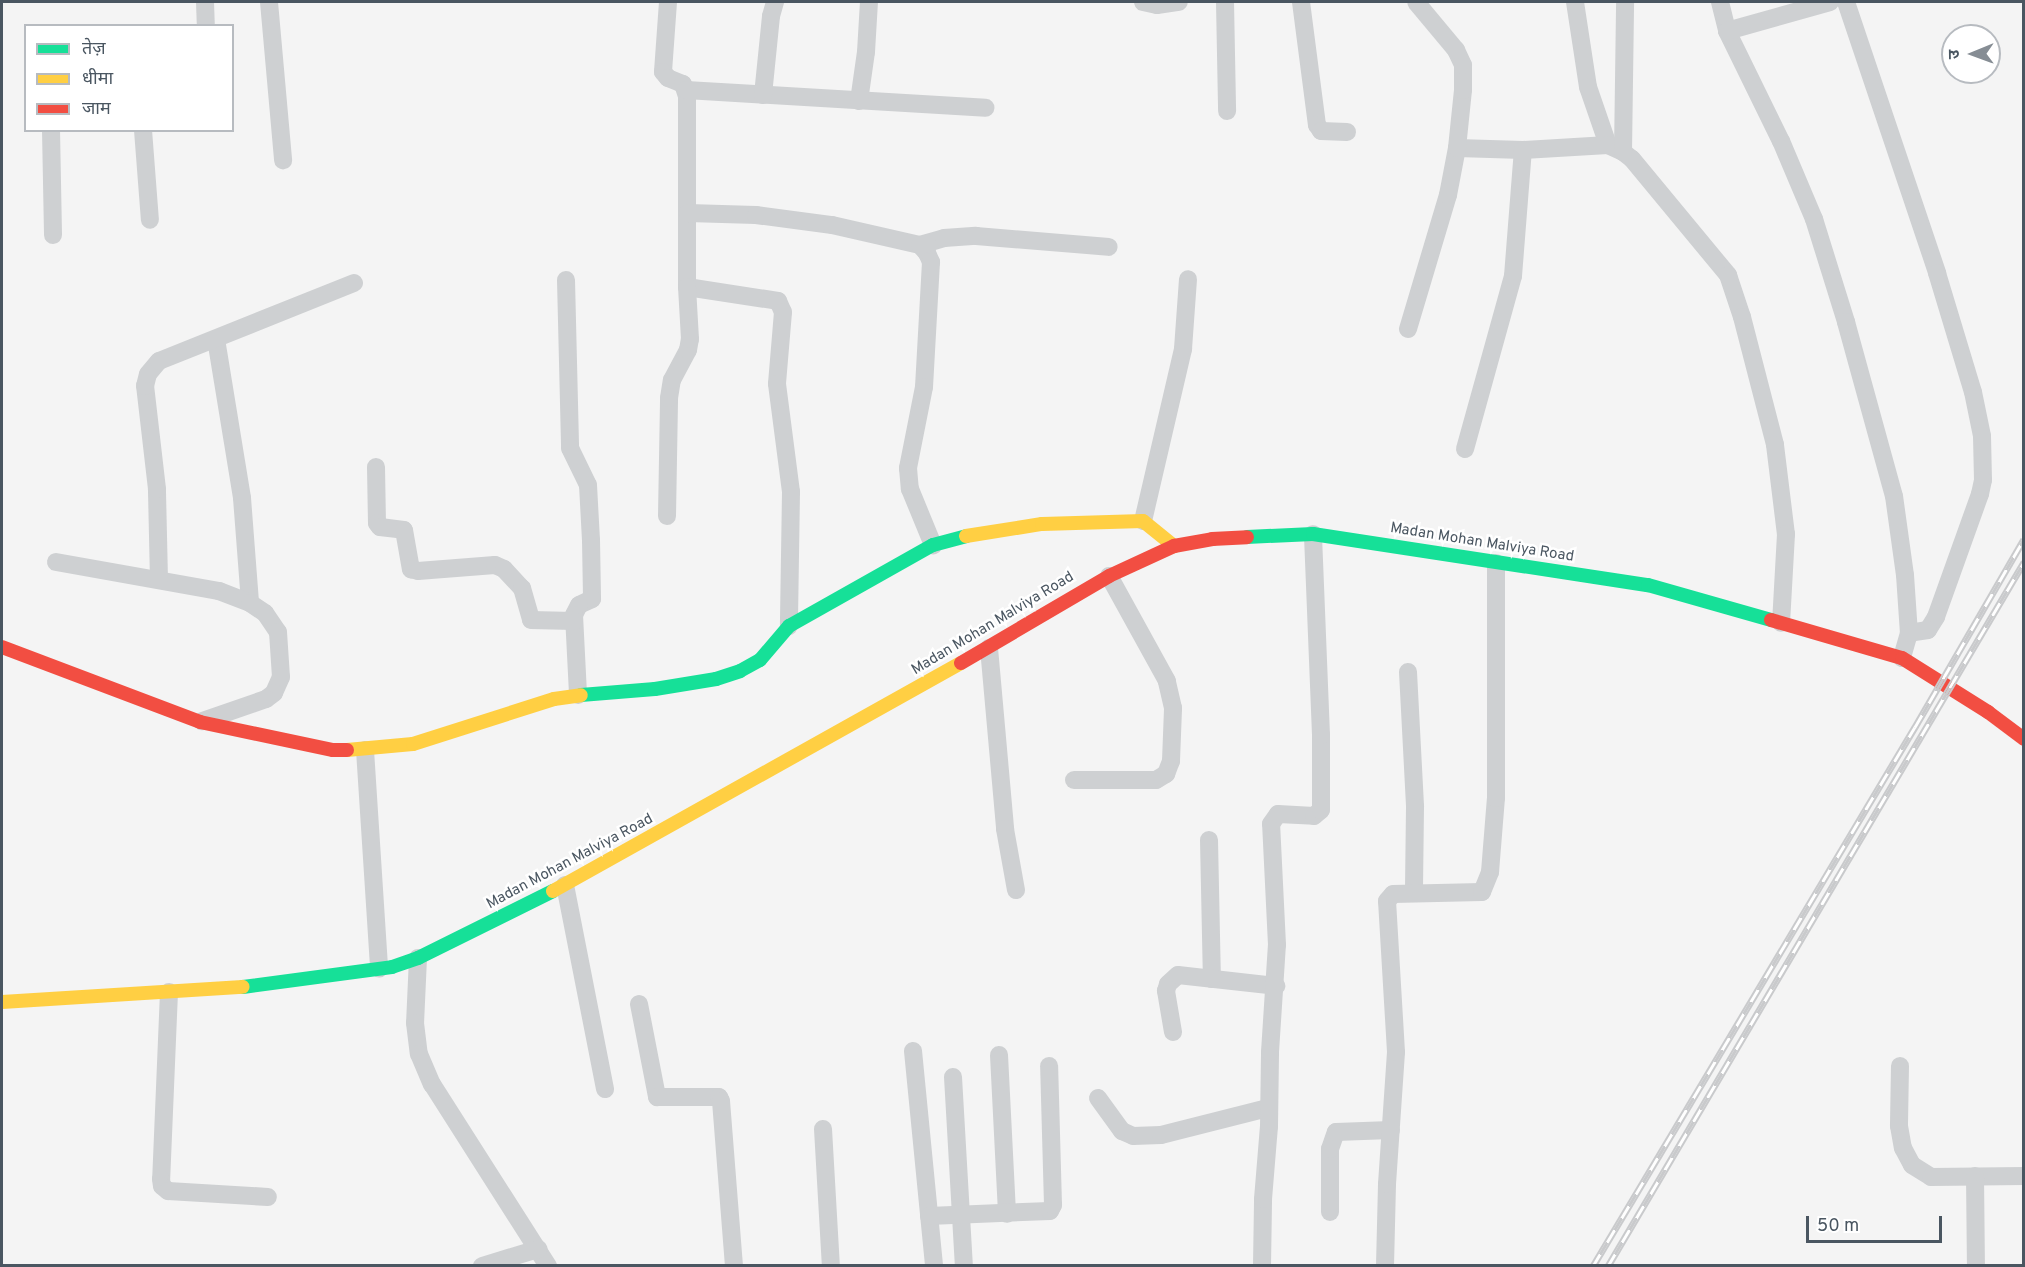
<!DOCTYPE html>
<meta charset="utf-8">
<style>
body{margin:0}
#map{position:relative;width:2025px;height:1267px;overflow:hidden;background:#f4f4f4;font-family:Overpass,"Noto Sans Devanagari",sans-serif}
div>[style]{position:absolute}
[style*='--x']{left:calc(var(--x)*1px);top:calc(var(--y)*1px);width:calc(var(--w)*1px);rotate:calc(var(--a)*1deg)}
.street>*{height:18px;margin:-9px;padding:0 9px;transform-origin:9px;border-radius:9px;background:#ced0d2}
.fast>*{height:14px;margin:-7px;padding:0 7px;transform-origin:7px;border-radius:7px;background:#16e098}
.slow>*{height:14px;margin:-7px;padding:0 7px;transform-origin:7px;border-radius:7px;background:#ffcf43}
.jam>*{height:14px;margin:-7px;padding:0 7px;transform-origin:7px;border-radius:7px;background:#f24e42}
.rail>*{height:7px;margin-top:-3.5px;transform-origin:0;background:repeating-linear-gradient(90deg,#fff 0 14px,#c9cacc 0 28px);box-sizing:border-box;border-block:2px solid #c9cacc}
span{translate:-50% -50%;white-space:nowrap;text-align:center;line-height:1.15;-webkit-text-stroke:5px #fff;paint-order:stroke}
.street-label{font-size:15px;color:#4a5661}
.frame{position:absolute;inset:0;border:3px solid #4a5661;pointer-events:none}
.legend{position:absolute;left:24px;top:24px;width:210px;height:108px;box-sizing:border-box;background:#fff;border:2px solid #b7bbc0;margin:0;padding:8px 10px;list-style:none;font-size:18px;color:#4a5661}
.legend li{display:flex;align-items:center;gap:12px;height:30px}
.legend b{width:30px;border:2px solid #b7bbc0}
.north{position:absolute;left:1941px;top:24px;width:60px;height:60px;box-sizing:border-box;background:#fff;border:2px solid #b7bbc0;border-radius:50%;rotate:269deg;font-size:16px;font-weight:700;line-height:24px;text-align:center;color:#4a5661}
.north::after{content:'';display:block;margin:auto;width:21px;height:27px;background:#868d94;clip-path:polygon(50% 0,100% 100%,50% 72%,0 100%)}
.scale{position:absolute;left:1806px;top:1216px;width:136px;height:27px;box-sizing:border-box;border:3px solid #4a5661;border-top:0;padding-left:8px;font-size:18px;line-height:21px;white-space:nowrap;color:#4a5661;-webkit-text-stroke:4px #fff;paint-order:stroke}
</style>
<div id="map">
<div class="street">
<div style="--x:205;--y:2;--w:24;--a:88"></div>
<div style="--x:269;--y:2;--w:159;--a:84.9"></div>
<div style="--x:668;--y:2;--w:70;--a:94.1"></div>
<div style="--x:663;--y:72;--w:8;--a:50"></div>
<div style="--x:668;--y:78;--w:16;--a:22"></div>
<div style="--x:683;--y:84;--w:13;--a:72"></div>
<div style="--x:687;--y:96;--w:191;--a:90"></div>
<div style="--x:687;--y:287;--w:92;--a:8.7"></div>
<div style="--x:778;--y:301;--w:12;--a:66"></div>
<div style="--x:783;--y:312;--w:72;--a:94.8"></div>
<div style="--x:777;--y:384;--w:109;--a:82.6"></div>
<div style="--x:791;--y:492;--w:134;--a:90.9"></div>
<div style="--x:1143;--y:2;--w:14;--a:12"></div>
<div style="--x:1157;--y:5;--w:22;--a:-8"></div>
<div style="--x:1225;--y:2;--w:109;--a:88.9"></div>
<div style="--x:1301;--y:2;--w:124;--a:82.6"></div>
<div style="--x:1317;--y:125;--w:7;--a:56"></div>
<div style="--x:1321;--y:131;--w:26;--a:2"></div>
<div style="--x:1575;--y:2;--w:86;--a:81.3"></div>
<div style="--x:1588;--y:87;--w:61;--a:71"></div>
<div style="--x:1720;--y:2;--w:30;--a:76"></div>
<div style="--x:1727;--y:31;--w:123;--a:63.9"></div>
<div style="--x:1781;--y:141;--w:85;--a:67.1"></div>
<div style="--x:1814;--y:219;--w:108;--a:72.7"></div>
<div style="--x:1846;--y:322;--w:180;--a:74.6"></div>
<div style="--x:1894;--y:496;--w:80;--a:82.1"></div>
<div style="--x:1905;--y:575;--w:58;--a:86.1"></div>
<div style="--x:1909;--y:633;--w:26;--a:106"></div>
<div style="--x:1846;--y:2;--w:286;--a:71.4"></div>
<div style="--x:1937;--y:273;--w:124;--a:73.2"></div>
<div style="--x:1973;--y:392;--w:45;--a:78.4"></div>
<div style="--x:1982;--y:436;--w:44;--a:88.7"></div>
<div style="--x:1983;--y:480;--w:14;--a:102"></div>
<div style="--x:1980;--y:494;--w:131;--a:109.7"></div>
<div style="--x:1936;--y:617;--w:15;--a:122"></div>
<div style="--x:1928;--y:630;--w:19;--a:171"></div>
<div style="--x:1727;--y:31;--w:107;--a:-15.7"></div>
<div style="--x:686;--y:90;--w:300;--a:3.4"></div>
<div style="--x:763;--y:95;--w:79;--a:-84.2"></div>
<div style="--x:771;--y:16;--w:15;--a:-74"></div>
<div style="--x:859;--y:101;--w:49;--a:-81.9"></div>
<div style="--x:866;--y:52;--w:50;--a:-86.6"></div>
<div style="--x:51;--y:130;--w:105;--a:88.9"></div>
<div style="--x:143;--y:130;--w:90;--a:85.6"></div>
<div style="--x:1457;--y:148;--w:66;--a:1.7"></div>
<div style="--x:1523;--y:150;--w:85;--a:-3.4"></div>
<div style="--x:1608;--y:145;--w:17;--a:25"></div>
<div style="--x:1623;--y:152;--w:11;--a:38"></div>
<div style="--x:1632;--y:159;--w:151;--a:50.4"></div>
<div style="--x:1728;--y:275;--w:44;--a:71.6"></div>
<div style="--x:1742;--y:317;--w:132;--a:75.5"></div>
<div style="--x:1775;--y:445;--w:90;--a:83"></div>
<div style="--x:1786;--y:534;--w:89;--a:93.2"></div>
<div style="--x:1623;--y:152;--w:150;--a:-89.2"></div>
<div style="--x:688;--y:213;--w:68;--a:1.7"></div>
<div style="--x:756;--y:215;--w:77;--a:7.5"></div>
<div style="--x:832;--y:225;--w:90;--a:12.8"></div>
<div style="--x:920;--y:245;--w:11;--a:49"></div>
<div style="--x:927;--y:253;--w:10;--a:66"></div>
<div style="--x:931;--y:262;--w:125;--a:93.2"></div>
<div style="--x:924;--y:387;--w:83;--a:101.2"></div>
<div style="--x:908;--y:468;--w:21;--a:85"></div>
<div style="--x:910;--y:489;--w:61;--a:67.7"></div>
<div style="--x:920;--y:245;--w:25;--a:-16"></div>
<div style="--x:944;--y:238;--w:32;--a:-4"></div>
<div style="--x:976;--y:236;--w:133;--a:4.7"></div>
<div style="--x:566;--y:280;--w:168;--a:88.6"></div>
<div style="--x:570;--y:448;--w:41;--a:64.1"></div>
<div style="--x:588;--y:485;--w:55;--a:86.9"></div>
<div style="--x:591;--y:540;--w:59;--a:89"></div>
<div style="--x:592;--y:599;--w:14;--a:155"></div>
<div style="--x:579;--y:605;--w:11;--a:117"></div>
<div style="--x:574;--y:615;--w:80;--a:87.1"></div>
<div style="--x:1408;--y:329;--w:140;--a:-73.4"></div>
<div style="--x:1448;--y:195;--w:48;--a:-79.2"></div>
<div style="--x:1457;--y:148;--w:58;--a:-84.1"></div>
<div style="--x:1463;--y:90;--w:25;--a:-90"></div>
<div style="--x:1463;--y:65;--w:17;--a:-115"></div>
<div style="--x:1456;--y:50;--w:62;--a:-129.8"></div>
<div style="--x:216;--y:339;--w:161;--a:80.7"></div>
<div style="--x:242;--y:498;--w:105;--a:85.6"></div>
<div style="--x:1465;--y:449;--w:180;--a:-74.5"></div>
<div style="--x:1513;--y:276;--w:126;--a:-85.5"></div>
<div style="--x:376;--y:467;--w:56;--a:89"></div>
<div style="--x:377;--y:523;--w:5;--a:53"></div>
<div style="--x:380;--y:527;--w:24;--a:7"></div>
<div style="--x:404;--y:530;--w:40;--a:80"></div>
<div style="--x:411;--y:569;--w:7;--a:16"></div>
<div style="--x:418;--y:571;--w:77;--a:-4.5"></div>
<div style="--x:495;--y:565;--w:10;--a:24"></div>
<div style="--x:504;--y:569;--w:26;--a:47"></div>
<div style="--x:522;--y:588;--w:33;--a:74"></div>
<div style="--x:531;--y:620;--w:43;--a:1.3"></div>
<div style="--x:667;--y:516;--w:118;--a:-89"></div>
<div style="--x:669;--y:398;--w:18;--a:-81"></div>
<div style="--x:672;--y:380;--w:34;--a:-62"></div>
<div style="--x:688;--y:350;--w:11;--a:-80"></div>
<div style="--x:690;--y:339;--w:52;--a:-93.3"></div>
<div style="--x:1143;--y:521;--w:177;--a:-76.9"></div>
<div style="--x:1183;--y:349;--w:70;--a:-85.9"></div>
<div style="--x:56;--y:562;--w:166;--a:10.1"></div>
<div style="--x:219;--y:591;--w:33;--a:21"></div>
<div style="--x:250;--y:603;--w:18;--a:34"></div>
<div style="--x:265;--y:613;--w:23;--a:56"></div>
<div style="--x:278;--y:632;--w:45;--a:86.2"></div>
<div style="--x:281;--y:677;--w:17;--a:114"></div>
<div style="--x:274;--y:693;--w:10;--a:143"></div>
<div style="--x:266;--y:699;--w:68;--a:161"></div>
<div style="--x:159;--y:580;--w:91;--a:-91.3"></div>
<div style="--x:157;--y:489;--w:104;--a:-96.6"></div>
<div style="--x:145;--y:386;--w:12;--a:-76"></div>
<div style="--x:148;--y:374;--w:17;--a:-50"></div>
<div style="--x:159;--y:361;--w:210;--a:-21.8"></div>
<div style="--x:989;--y:648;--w:182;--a:84.9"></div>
<div style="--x:1005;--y:829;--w:62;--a:79.8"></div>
<div style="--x:1408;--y:672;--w:135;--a:87"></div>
<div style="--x:1415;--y:807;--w:85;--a:90.7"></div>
<div style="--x:365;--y:750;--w:219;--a:86.3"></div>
<div style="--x:1074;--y:780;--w:82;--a:0"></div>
<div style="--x:1156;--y:780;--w:12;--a:-31"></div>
<div style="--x:1166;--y:774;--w:14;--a:-69"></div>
<div style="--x:1171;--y:761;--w:53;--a:-87.8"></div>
<div style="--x:1173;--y:708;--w:28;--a:-103"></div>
<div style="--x:1167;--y:681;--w:120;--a:-118.9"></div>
<div style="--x:1209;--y:840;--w:139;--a:88.8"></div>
<div style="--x:565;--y:885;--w:208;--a:78.9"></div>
<div style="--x:418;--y:958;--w:65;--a:92.6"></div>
<div style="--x:415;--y:1023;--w:31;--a:83"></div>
<div style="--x:419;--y:1054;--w:33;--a:67"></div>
<div style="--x:432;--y:1084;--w:216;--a:57.5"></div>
<div style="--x:169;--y:992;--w:187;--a:92.4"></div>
<div style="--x:161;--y:1179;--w:7;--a:82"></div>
<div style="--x:162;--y:1186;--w:8;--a:40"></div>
<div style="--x:168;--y:1191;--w:100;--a:3.4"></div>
<div style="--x:639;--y:1004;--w:95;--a:79"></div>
<div style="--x:657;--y:1097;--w:62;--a:0"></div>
<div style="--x:719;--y:1097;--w:4;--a:63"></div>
<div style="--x:721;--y:1101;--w:166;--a:85.5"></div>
<div style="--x:1173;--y:1032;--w:42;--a:-99.7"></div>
<div style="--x:1166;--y:991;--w:7;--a:-74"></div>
<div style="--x:1168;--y:984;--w:13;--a:-42"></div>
<div style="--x:1178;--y:975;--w:99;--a:6.4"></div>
<div style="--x:913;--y:1051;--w:216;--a:84.4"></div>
<div style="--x:999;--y:1055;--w:159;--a:87.1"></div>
<div style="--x:1900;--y:1066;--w:60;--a:91"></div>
<div style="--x:1899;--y:1126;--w:22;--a:80"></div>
<div style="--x:1903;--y:1148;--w:19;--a:62"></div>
<div style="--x:1912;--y:1165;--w:22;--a:32"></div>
<div style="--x:1931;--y:1177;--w:93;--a:-0.6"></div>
<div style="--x:953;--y:1077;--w:189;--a:86.7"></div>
<div style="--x:1098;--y:1098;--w:41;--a:54"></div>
<div style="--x:1122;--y:1131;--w:12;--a:24"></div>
<div style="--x:1133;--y:1136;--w:28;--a:-2"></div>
<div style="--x:1161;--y:1135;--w:110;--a:-14.2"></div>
<div style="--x:823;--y:1129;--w:137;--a:86.7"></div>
<div style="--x:1975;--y:1176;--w:90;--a:89.4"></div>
<div style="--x:1330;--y:1212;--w:63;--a:-90"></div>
<div style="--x:1330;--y:1149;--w:18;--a:-71"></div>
<div style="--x:1336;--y:1132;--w:55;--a:-2.1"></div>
<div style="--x:929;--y:1216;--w:121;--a:-2.4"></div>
<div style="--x:1050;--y:1211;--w:7;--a:-63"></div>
<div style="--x:1053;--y:1205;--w:139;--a:-91.6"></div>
<div style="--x:482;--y:1266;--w:59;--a:-16.9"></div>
<div style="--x:1262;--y:1266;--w:67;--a:-89.1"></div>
<div style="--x:1263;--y:1199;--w:73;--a:-85.3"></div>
<div style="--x:1269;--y:1126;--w:74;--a:-89.2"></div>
<div style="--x:1270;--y:1052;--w:107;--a:-86.3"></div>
<div style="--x:1277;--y:945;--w:121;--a:-92.8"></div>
<div style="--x:1271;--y:824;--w:12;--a:-55"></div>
<div style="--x:1278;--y:814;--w:36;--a:3"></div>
<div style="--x:1314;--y:816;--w:9;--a:-41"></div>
<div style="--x:1321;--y:810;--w:75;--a:-90"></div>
<div style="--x:1321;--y:735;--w:201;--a:-92.3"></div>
<div style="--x:1385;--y:1266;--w:82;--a:-88.6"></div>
<div style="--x:1387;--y:1184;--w:132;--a:-86.1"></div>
<div style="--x:1396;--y:1052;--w:151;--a:-93.4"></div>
<div style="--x:1387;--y:901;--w:9;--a:-49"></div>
<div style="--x:1393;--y:894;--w:89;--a:-1.3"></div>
<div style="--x:1482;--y:892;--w:22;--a:-68"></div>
<div style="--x:1490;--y:872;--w:74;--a:-85.4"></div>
<div style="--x:1496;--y:798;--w:235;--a:-90"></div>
</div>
<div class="fast">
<div style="--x:1247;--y:537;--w:66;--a:-2.6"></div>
<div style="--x:1313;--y:534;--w:339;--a:8.7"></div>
<div style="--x:1648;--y:585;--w:128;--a:15.9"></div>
<div style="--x:581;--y:695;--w:74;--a:-4.6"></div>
<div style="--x:655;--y:689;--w:62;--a:-9.3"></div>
<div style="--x:716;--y:679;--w:25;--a:-18"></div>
<div style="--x:740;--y:671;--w:23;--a:-29"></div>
<div style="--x:760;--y:660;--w:45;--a:-49.5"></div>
<div style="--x:789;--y:626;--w:165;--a:-29.4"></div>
<div style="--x:933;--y:545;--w:34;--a:-15"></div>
<div style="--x:243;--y:987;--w:150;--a:-7.6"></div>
<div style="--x:392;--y:967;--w:28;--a:-19"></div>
<div style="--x:418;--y:958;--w:151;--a:-26.4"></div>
</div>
<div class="slow">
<div style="--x:966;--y:536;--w:77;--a:-9"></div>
<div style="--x:1042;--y:524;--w:101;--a:-1.7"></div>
<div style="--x:1143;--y:521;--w:40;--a:39"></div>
<div style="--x:347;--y:750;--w:66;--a:-5.2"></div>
<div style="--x:413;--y:744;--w:148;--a:-17.7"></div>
<div style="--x:554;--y:699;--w:27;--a:-8"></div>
<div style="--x:553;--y:891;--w:467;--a:-29.2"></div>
<div style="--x:2;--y:1002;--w:241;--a:-3.6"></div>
</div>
<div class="jam">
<div style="--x:1771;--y:620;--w:136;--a:16.2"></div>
<div style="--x:1902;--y:658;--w:102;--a:32.1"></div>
<div style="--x:1988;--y:712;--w:45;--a:36.9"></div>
<div style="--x:2;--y:647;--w:212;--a:20.7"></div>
<div style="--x:200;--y:722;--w:136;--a:11.9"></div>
<div style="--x:333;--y:750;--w:14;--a:0"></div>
<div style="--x:961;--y:663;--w:172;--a:-30.4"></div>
<div style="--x:1109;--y:576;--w:72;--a:-24.8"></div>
<div style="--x:1174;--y:546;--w:39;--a:-10"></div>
<div style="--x:1212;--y:539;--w:35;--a:-3"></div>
</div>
<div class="rail">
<div style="--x:1593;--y:1266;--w:628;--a:-59.15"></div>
<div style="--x:1915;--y:727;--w:217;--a:-59.9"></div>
<div style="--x:1608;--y:1266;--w:818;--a:-59.42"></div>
</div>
<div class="street-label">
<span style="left:1482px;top:543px;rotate:9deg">Madan Mohan Malviya Road</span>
<span style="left:993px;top:624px;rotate:-31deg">Madan Mohan Malviya Road</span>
<span style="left:570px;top:862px;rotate:-28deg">Madan Mohan Malviya Road</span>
</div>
<div class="frame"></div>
<ul class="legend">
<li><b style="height:8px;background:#16e098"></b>तेज़</li>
<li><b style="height:8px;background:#ffcf43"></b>धीमा</li>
<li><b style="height:8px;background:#f24e42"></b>जाम</li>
</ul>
<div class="north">उ</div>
<div class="scale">50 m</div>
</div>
